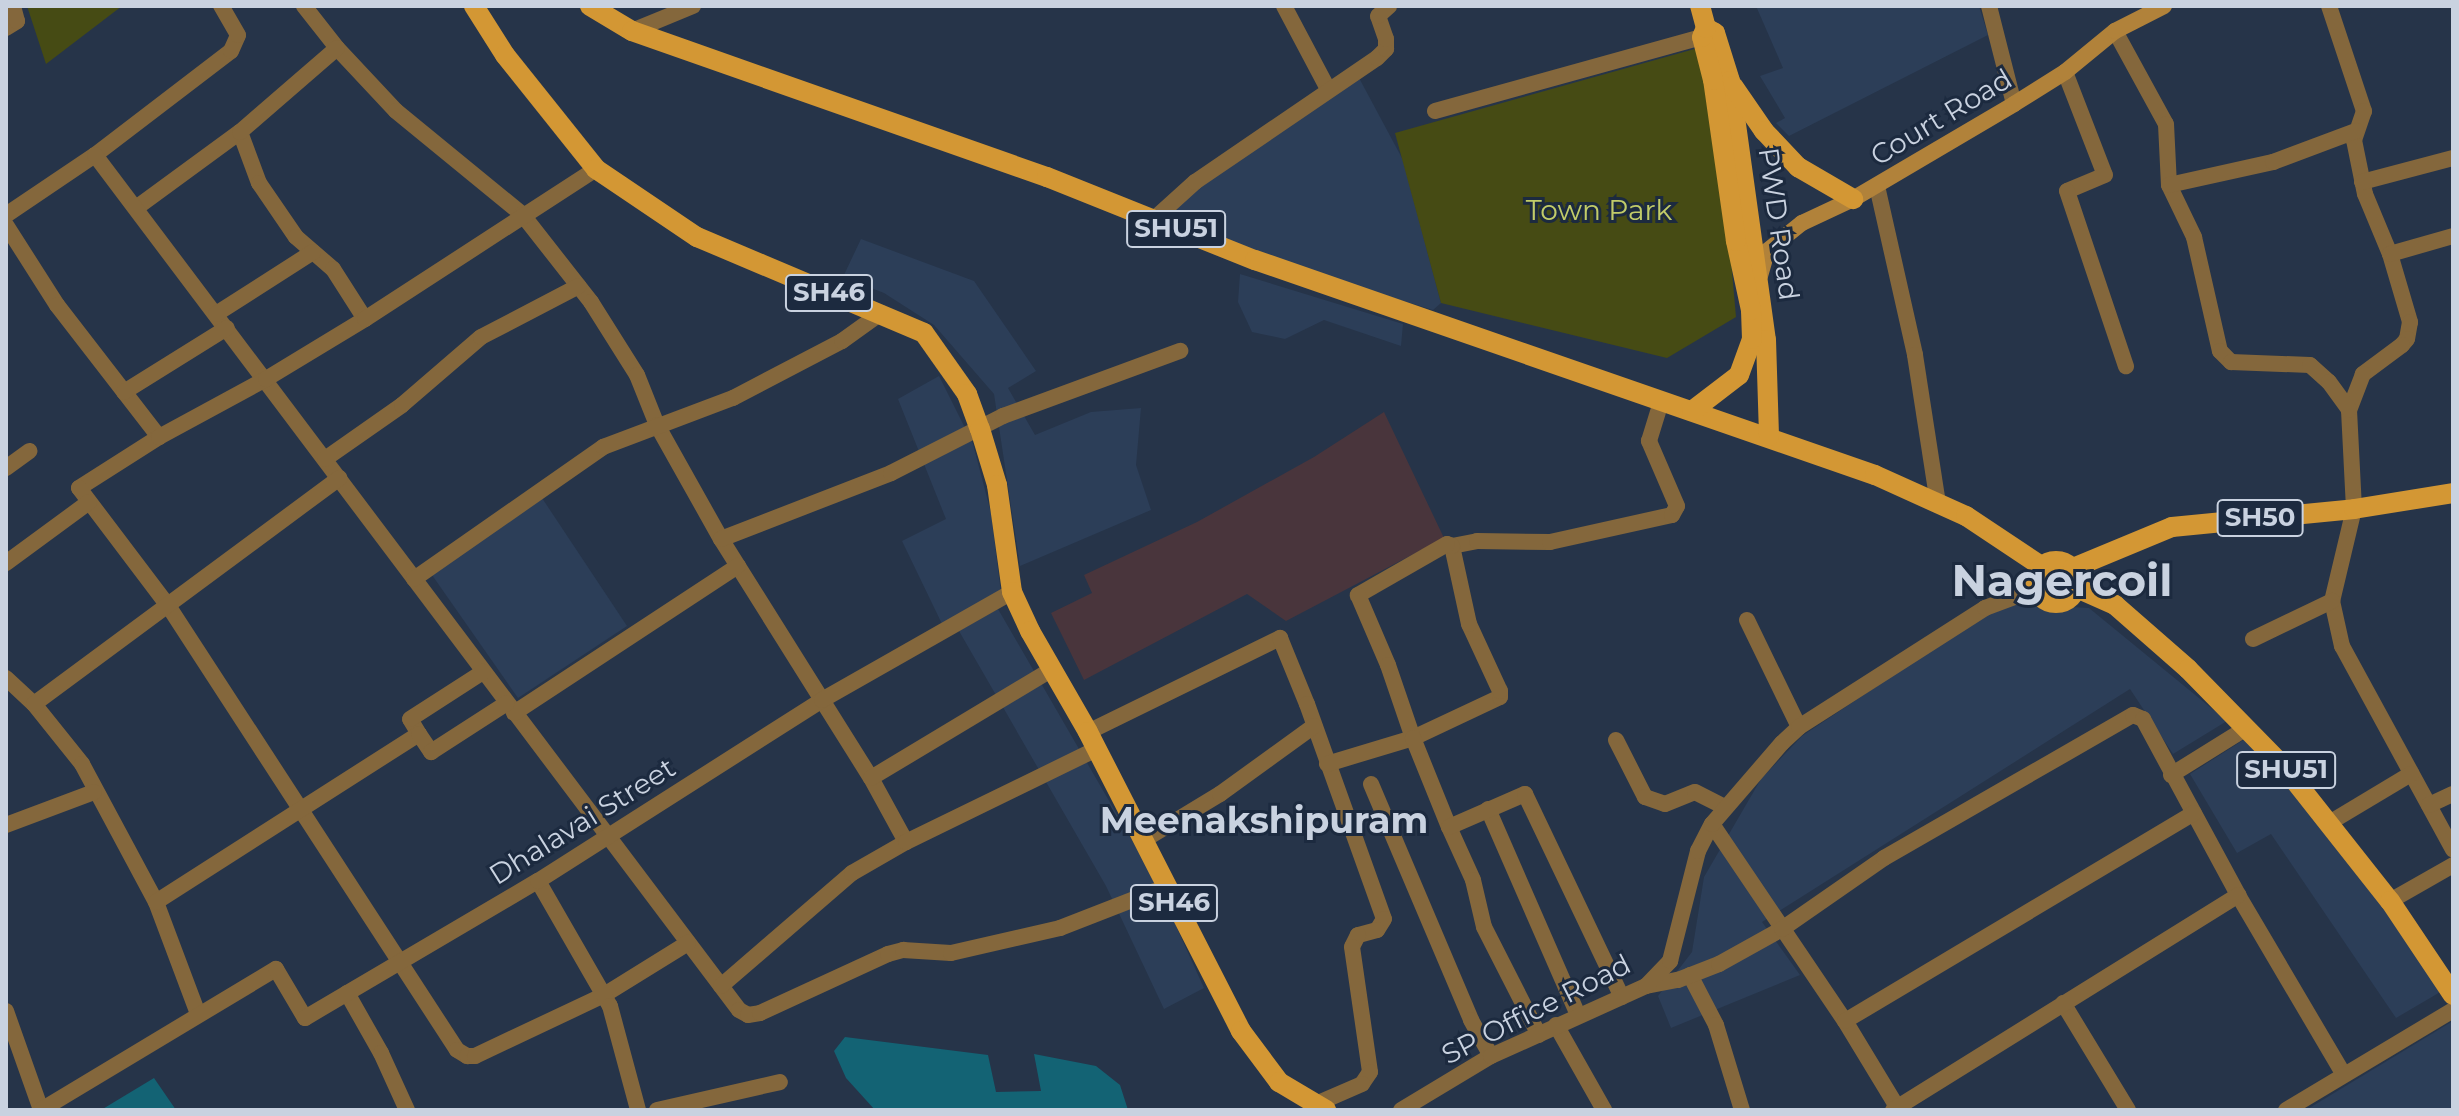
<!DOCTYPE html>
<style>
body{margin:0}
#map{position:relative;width:2459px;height:1116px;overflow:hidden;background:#263449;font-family:Montserrat,sans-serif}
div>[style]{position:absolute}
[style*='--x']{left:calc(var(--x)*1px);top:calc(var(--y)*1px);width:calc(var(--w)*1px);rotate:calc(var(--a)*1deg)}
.built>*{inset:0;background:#2c3e58}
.industrial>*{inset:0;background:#49353c}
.green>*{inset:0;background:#464b14}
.water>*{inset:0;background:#136374}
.minor>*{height:16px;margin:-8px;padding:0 8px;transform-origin:8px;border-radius:8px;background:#84673c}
.tertiary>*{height:16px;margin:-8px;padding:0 8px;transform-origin:8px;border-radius:8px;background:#84673c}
.secondary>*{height:16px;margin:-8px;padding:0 8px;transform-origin:8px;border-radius:8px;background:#b1823a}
.primary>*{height:20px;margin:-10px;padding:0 10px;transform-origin:10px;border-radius:10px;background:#d39734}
.primary>.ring{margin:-10px;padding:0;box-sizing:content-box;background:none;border:20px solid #d39734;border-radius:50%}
span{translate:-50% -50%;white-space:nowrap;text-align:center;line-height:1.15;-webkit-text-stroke:6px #1c2a3f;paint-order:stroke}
.shield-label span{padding:2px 6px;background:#1c2a3f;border:2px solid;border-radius:6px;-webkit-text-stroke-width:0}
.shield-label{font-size:26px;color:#c9d2e0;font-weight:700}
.street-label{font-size:28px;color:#c9d2e0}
.park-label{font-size:28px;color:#c2cc68}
.district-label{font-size:36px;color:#c9d2e0;font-weight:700}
.town-label{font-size:44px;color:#c9d2e0;font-weight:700}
.frame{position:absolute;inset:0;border:8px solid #c9d2e0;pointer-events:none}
</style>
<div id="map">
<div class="built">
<div style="clip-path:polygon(1756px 6px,1979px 6px,1988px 35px,1789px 136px,1776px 123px,1785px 118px,1760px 76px,1783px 68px)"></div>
<div style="clip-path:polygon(1358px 76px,1403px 160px,1441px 303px,1433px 310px,1311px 273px,1169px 216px,1196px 184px)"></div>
<div style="clip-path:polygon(861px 239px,974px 281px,1036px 371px,1008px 388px,1035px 435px,1091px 412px,1141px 408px,1136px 465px,1151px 510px,1020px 566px,994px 394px,934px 325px,884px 293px,843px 277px)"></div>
<div style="clip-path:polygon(1240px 274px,1403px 324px,1401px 346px,1324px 320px,1285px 339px,1252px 332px,1238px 302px)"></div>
<div style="clip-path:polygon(939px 376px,973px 444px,991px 513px,1001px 593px,943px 626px,902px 541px,946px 519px,898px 399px)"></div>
<div style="clip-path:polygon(542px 498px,627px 626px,518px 698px,432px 575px)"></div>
<div style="clip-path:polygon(2002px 603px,2089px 608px,2227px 721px,2173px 754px,2130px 689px,1762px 922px,1800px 975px,1671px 1028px,1658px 996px,1692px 952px,1704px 877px,1761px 779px,1802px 736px)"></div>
<div style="clip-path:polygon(998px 609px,1156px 882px,1204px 988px,1164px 1009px,1106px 886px,959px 631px)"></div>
<div style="clip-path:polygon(2245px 739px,2353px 859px,2442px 991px,2396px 1018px,2271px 834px,2237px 853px,2190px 774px)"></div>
<div style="clip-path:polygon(2453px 1021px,2453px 1110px,2306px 1110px)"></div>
</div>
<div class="industrial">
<div style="clip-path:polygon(1384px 412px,1444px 538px,1286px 621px,1247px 594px,1084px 680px,1051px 613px,1092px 593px,1084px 575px,1197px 522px,1314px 457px)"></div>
</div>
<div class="green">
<div style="clip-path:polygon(27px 6px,122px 6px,46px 64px)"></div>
<div style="clip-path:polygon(1698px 48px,1719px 123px,1736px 317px,1667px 358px,1441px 303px,1395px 133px)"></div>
</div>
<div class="water">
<div style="clip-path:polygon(845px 1037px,988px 1055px,996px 1092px,1041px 1091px,1034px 1054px,1096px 1066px,1120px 1085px,1128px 1110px,875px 1110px,846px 1078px,834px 1051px)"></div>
<div style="clip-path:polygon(154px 1078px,176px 1110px,101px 1110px)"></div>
</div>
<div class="minor">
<div style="--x:304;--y:6;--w:53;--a:51.8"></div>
<div style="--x:337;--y:48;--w:86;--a:46.9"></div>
<div style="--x:396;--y:111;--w:163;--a:39.3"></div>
<div style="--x:522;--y:214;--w:112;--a:51.9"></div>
<div style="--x:591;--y:302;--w:86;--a:57.8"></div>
<div style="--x:637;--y:375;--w:54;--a:68.2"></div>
<div style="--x:657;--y:425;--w:131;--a:60.7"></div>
<div style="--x:721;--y:539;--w:282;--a:57.9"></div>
<div style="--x:871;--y:778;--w:73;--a:61.3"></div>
<div style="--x:1284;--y:6;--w:94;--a:62.1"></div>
<div style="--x:1989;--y:6;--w:101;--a:75.7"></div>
<div style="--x:2329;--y:6;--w:111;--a:71.6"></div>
<div style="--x:2364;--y:111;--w:31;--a:109"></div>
<div style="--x:2354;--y:140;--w:55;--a:78.5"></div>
<div style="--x:2365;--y:194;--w:65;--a:67.4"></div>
<div style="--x:2390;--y:254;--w:71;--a:73.6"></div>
<div style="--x:2410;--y:322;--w:17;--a:100"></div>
<div style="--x:2407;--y:339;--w:8;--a:130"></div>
<div style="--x:2402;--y:345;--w:49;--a:143.4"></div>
<div style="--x:2363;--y:374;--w:39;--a:111"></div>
<div style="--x:2349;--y:410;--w:99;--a:87.1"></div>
<div style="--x:2354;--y:509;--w:95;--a:103.4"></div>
<div style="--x:2332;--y:601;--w:46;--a:77.5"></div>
<div style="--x:2342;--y:646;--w:232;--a:61.4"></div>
<div style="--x:6;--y:28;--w:13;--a:-32"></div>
<div style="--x:17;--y:21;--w:16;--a:-105"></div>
<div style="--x:2115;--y:31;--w:106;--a:61.3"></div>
<div style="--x:2166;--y:124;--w:61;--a:87.2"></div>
<div style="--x:2169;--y:185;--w:58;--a:64.3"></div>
<div style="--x:2194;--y:237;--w:117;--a:77.2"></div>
<div style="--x:2220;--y:351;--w:16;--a:45"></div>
<div style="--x:2231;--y:362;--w:79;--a:2.2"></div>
<div style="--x:2310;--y:365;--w:25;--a:42"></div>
<div style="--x:2329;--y:382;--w:34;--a:54"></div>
<div style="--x:2065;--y:72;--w:110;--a:68.8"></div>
<div style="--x:2105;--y:175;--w:41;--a:157.2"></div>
<div style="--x:2067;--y:191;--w:185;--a:71.4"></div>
<div style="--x:1435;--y:111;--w:288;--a:-15.5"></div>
<div style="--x:240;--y:132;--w:54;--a:69.6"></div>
<div style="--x:259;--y:183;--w:65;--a:55.6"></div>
<div style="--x:296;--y:237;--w:49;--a:40.9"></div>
<div style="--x:333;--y:269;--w:59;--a:57.4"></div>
<div style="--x:95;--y:155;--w:171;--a:-37.4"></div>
<div style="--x:231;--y:51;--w:17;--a:-66"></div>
<div style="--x:238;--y:35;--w:34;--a:-120"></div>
<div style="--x:2362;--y:182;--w:94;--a:-14.8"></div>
<div style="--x:2169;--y:185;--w:107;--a:-12.5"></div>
<div style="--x:2273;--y:162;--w:89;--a:-20.5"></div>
<div style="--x:1877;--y:186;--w:173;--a:77.3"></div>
<div style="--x:1915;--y:355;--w:150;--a:81.2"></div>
<div style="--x:136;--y:208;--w:129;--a:-36.2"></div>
<div style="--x:240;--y:132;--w:128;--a:-40.9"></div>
<div style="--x:6;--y:215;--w:107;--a:-34"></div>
<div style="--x:95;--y:155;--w:1070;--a:53.01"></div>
<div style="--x:739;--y:1010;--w:10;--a:29"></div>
<div style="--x:748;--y:1015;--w:12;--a:-9"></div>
<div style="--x:760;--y:1013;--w:141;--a:-24.7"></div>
<div style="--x:888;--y:954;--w:16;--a:-15"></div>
<div style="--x:903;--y:950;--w:48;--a:3.6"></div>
<div style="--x:951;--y:953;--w:112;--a:-12.9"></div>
<div style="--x:1060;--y:928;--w:113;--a:-21.3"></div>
<div style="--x:1153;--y:220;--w:57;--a:-42.1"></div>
<div style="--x:1195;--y:182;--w:220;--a:-34.3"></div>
<div style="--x:1377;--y:58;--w:13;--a:-45"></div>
<div style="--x:1386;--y:49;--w:10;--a:-90"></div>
<div style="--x:1386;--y:39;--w:24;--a:-109"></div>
<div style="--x:1378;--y:16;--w:15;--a:-42"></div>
<div style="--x:6;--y:225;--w:95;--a:57.5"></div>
<div style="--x:57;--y:305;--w:167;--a:52.3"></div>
<div style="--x:159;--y:437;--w:95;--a:147.5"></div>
<div style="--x:79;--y:488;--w:149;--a:52.9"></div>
<div style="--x:169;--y:607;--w:528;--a:56.97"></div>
<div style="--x:457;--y:1050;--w:12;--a:31"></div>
<div style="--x:467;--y:1056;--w:8;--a:0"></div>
<div style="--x:475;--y:1056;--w:143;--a:-25.3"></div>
<div style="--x:604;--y:995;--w:99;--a:-31.8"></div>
<div style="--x:2390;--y:254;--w:66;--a:-15.9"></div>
<div style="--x:216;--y:314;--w:115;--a:-32.6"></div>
<div style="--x:124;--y:392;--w:121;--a:-31.9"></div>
<div style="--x:159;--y:437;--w:122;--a:-28.5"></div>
<div style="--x:266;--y:379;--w:116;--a:-31.2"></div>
<div style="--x:365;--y:319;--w:275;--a:-33"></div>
<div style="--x:325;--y:459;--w:94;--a:-35"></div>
<div style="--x:402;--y:405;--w:104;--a:-40.7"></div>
<div style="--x:481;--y:337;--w:110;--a:-27.5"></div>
<div style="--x:6;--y:468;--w:29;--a:-36"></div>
<div style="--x:721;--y:539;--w:182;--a:-21.2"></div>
<div style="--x:891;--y:473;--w:126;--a:-27"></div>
<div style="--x:1003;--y:416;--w:189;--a:-20.2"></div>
<div style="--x:1452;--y:546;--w:25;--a:-11"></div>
<div style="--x:1477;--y:541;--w:73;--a:0.8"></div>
<div style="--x:1550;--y:542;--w:125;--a:-12.5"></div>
<div style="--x:1672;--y:515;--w:10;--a:-61"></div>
<div style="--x:1677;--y:506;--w:71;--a:-113.3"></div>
<div style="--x:1649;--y:441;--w:41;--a:-72.9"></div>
<div style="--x:6;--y:563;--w:103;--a:-36.3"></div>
<div style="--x:414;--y:579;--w:231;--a:-34.9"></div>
<div style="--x:603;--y:447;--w:139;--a:-20.7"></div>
<div style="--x:733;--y:398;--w:123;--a:-27.6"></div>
<div style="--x:842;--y:341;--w:48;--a:-35.7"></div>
<div style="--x:1747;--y:620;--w:119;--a:64.1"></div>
<div style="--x:2253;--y:639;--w:88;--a:-25.7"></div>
<div style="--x:6;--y:678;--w:38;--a:43"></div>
<div style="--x:34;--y:704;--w:77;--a:51.3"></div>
<div style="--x:82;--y:764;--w:157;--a:61.8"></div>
<div style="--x:156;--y:902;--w:120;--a:69.4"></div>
<div style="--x:34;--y:704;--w:380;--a:-36.5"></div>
<div style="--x:514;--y:713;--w:268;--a:-33.3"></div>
<div style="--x:1088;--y:732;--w:214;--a:-26.1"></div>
<div style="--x:1280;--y:638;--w:71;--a:67.8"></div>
<div style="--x:1307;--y:704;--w:228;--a:70.3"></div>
<div style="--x:1384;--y:919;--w:13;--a:122"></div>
<div style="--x:1377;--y:930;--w:20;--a:165"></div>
<div style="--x:1358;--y:935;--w:13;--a:117"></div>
<div style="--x:1352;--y:947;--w:126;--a:81.8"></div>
<div style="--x:1370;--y:1072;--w:14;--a:124"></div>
<div style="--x:1362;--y:1084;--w:48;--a:156.6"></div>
<div style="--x:419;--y:734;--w:17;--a:-121"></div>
<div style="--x:410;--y:719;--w:87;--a:-32.8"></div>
<div style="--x:1616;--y:740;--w:64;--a:63"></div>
<div style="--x:1645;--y:797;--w:21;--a:19"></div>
<div style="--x:1665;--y:804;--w:32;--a:-22"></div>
<div style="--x:1695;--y:792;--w:33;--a:27"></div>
<div style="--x:1327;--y:764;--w:90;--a:-16.8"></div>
<div style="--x:1413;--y:738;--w:96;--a:-25.2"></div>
<div style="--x:1500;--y:697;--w:6;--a:-90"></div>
<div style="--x:1500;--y:691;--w:74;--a:-114.8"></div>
<div style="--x:1469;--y:624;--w:80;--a:-102.3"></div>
<div style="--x:1452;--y:546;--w:5;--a:-158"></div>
<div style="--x:1447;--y:544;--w:103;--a:150.2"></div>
<div style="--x:1358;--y:595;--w:76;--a:66.8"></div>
<div style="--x:1388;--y:665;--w:77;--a:71.1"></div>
<div style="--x:1413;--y:738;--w:96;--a:68"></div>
<div style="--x:1449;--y:827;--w:58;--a:65.6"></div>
<div style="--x:1473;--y:880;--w:48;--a:76.8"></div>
<div style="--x:1484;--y:927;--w:121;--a:63"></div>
<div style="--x:2171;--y:775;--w:87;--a:-31.9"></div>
<div style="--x:871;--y:778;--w:210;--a:-31"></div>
<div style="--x:1371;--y:784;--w:256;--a:67"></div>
<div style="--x:1471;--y:1020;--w:41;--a:60.9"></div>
<div style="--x:2429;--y:805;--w:26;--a:-25"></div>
<div style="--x:1488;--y:809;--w:225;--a:66.4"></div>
<div style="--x:2329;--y:823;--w:96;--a:-30.9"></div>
<div style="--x:1712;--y:824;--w:238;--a:56"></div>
<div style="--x:1845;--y:1021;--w:104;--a:58.8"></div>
<div style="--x:6;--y:825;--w:94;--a:-20.6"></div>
<div style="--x:1449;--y:827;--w:83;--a:-23.5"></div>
<div style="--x:1525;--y:794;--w:225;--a:64.5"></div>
<div style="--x:1144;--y:840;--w:89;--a:-31.2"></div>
<div style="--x:1220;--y:794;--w:116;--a:-35.9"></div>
<div style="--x:538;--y:881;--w:144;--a:60.1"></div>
<div style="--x:610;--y:1006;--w:108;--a:74.9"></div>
<div style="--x:2390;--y:901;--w:73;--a:-29.7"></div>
<div style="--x:156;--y:902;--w:312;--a:-32.6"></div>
<div style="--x:419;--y:734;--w:22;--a:56"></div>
<div style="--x:431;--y:752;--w:90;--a:-32.8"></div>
<div style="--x:1690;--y:975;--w:56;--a:62.5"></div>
<div style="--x:1716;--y:1025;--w:89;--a:73"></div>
<div style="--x:721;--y:986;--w:173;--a:-40.8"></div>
<div style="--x:852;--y:873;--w:62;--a:-29.9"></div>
<div style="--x:906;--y:842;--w:212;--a:-26"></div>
<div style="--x:1646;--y:986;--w:33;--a:-11"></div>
<div style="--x:1678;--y:980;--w:44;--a:-21.3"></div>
<div style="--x:1719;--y:964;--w:72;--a:-29.1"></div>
<div style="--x:1782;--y:929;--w:124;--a:-34.8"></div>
<div style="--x:1884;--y:858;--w:287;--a:-29.9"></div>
<div style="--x:2133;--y:715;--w:11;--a:22"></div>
<div style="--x:2143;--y:719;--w:200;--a:61.6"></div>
<div style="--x:2238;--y:895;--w:207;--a:59.5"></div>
<div style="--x:347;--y:993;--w:69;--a:60.5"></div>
<div style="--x:381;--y:1053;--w:63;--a:65.5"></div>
<div style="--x:2063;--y:1003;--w:125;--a:58.7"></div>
<div style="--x:6;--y:1011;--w:105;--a:70.5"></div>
<div style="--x:1845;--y:1021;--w:406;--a:-30.8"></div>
<div style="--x:1556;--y:1025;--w:98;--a:60.5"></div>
<div style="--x:41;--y:1110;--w:274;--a:-31"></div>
<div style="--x:276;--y:969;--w:57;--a:59.4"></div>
<div style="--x:305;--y:1018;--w:270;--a:-30.5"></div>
<div style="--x:538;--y:881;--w:337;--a:-32.5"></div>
<div style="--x:822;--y:700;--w:219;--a:-29.6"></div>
<div style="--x:657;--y:1110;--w:126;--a:-12.8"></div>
<div style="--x:1893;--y:1110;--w:407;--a:-31.9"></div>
</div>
<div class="tertiary">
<div style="--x:632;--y:31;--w:66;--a:-22.3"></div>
<div style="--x:1401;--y:1110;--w:105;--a:-31"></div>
<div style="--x:1491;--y:1056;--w:170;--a:-24.3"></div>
<div style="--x:1646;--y:986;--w:35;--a:-46"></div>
<div style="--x:1670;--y:961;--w:114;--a:-75.7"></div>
<div style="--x:1698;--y:851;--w:30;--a:-63"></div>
<div style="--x:1712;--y:824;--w:107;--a:-49.2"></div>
<div style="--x:1782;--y:743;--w:23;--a:-43"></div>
<div style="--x:1799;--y:727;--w:221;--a:-32.6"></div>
<div style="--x:1985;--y:608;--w:54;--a:-20.4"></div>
<div style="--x:2286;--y:1110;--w:195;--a:-30.9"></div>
</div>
<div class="secondary">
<div style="--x:1760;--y:276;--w:26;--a:-74"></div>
<div style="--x:1767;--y:251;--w:45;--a:-38.7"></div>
<div style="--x:1802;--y:223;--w:56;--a:-25.2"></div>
<div style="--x:1853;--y:199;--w:187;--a:-30.5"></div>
<div style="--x:2014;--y:104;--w:60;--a:-32.1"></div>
<div style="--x:2065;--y:72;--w:65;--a:-39.4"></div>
<div style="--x:2115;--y:31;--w:55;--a:-27"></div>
</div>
<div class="primary">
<div style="--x:474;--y:6;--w:58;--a:57.7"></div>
<div style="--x:505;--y:55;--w:146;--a:51.4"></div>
<div style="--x:596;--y:169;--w:122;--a:34"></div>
<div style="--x:697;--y:237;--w:246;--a:22.9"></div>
<div style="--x:924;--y:333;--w:75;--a:54.8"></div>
<div style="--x:967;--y:394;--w:37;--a:70"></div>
<div style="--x:980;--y:429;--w:59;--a:73.1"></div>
<div style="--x:997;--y:485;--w:108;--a:82"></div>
<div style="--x:1012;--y:592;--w:43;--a:65.2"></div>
<div style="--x:1030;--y:631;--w:116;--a:60.1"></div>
<div style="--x:1088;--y:732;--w:336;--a:62.9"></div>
<div style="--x:1241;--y:1031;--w:64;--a:53.3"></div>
<div style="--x:1279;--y:1082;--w:55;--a:30.8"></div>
<div style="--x:590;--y:6;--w:49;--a:30.8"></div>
<div style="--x:632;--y:31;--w:440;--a:19.4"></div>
<div style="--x:1047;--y:177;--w:224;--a:21.8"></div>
<div style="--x:1255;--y:260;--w:656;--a:19.13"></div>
<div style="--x:1875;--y:475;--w:100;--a:24.3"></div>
<div style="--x:1966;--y:516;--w:90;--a:33.7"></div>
<div style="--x:1706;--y:28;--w:10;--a:29"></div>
<div style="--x:1715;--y:33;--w:50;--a:72.6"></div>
<div style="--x:1730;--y:81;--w:261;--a:82.1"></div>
<div style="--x:1766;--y:340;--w:96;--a:88.2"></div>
<div style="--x:1733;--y:86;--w:55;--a:55.4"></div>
<div style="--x:1764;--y:131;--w:50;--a:46.6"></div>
<div style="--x:1798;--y:167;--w:64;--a:30.2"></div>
<div style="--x:1692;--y:411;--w:59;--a:-37.5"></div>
<div style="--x:1739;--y:375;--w:38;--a:-70"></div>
<div style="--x:1752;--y:339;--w:29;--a:-92"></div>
<div style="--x:1751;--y:310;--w:71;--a:-102.3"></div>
<div style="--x:1736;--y:241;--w:163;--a:-98.1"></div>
<div style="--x:1713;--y:80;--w:44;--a:-104.3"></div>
<div style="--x:1702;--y:37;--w:10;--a:-66"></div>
<div style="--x:1706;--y:28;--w:23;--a:-105"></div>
<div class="ring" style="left:2035px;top:561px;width:22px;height:22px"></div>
<div style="--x:2073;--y:568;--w:107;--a:-22.5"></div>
<div style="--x:2172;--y:527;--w:183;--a:-5.6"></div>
<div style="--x:2354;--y:509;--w:100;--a:-9.2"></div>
<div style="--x:2077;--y:588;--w:42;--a:24.1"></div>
<div style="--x:2115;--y:605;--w:97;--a:41.2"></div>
<div style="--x:2188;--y:669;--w:137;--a:45.6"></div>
<div style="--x:2284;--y:767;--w:171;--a:51.7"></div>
<div style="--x:2390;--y:901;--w:113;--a:56.2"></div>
</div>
<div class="shield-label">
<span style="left:1176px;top:229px">SHU51</span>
<span style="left:829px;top:293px">SH46</span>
<span style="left:2260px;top:518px">SH50</span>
<span style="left:2286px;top:770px">SHU51</span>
<span style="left:1174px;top:903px">SH46</span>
</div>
<div class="street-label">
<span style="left:1941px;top:117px;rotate:-31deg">Court Road</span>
<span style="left:1779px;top:224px;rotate:82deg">PWD Road</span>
<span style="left:582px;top:821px;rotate:-32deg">Dhalavai Street</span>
<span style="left:1536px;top:1009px;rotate:-27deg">SP Office Road</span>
</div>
<div class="park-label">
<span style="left:1599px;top:210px">Town Park</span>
</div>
<div class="district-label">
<span style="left:1264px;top:821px">Meenakshipuram</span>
</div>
<div class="town-label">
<span style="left:2062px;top:580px">Nagercoil</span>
</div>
<div class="frame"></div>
</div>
